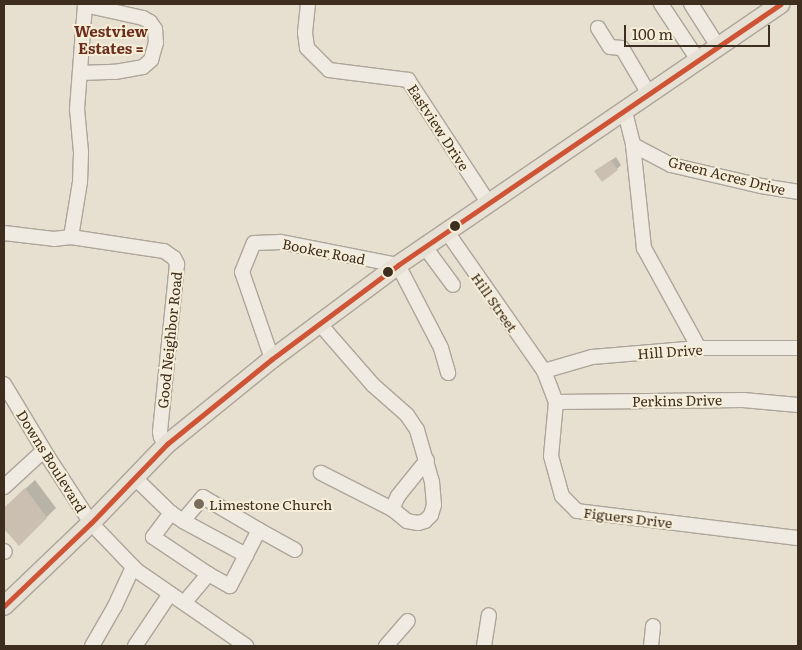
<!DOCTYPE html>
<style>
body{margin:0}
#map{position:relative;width:802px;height:650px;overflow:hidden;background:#e7e0d1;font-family:Literata,serif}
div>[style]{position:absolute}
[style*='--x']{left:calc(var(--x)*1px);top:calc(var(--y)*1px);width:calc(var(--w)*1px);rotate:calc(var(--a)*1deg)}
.shadow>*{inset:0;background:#0003}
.building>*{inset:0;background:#cbbfb2}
.roads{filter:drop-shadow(1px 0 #ada599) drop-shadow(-1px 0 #ada599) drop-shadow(0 1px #ada599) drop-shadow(0 -1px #ada599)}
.minor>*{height:14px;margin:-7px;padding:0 7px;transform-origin:7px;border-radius:7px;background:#efebe3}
.major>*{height:18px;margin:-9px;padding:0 9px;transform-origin:9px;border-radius:9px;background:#e6e1d4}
.bus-1>*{height:5px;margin:-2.5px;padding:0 2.5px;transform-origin:2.5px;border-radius:2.5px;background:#cf5436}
.dots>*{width:14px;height:14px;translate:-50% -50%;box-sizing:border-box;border:2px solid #f7eed8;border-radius:50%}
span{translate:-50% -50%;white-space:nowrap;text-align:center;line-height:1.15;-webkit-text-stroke:4px #f7eed8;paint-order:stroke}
.street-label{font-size:14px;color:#3d2e20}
.poi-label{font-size:14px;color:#3d2e20}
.left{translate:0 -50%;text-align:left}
.neighbourhood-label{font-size:15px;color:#6b2e1e;font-weight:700}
.frame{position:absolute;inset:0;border:5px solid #3d2e20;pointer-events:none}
.scale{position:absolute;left:624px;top:25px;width:146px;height:22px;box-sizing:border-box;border:2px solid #3d2e20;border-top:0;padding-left:6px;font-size:15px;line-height:18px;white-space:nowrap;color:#3d2e20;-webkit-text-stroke:4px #f7eed8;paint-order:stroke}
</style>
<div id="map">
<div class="shadow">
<div style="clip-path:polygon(616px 157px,621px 165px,617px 169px,596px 171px)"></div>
<div style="clip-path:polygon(35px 480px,56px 508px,19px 544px,4px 527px,4px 508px)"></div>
</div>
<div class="building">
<div style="clip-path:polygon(611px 160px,618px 170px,602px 182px,594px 171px)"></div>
<div style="clip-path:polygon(25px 488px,47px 518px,19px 546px,4px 529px,4px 508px)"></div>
</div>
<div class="roads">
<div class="minor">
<div style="--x:308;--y:4;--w:29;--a:96"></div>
<div style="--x:305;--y:33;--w:15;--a:82"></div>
<div style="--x:307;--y:48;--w:31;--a:45"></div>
<div style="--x:329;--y:70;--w:80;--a:7.2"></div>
<div style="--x:408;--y:80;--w:148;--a:56.8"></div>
<div style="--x:661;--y:4;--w:67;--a:56.5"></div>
<div style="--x:691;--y:4;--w:49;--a:57.6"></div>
<div style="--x:598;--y:28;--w:22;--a:58"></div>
<div style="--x:610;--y:47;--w:12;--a:5"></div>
<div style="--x:622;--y:48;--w:53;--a:59.6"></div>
<div style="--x:80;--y:73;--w:35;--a:-2"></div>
<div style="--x:115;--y:72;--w:28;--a:-10"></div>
<div style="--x:143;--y:67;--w:11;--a:-41"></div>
<div style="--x:151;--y:60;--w:18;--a:-74"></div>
<div style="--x:156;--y:43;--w:14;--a:-94"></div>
<div style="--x:155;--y:29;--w:9;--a:-126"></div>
<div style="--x:150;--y:22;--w:8;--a:-150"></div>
<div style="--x:143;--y:18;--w:59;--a:-167.4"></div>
<div style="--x:625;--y:112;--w:34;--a:76"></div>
<div style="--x:633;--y:145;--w:43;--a:27.8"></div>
<div style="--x:671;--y:165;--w:92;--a:13.1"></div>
<div style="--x:761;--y:186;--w:37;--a:9"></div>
<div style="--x:633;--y:145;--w:104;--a:83.9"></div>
<div style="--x:644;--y:248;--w:114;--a:61.2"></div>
<div style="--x:447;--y:232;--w:169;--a:55.1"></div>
<div style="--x:544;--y:371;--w:33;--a:69"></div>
<div style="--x:556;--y:402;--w:54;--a:95.3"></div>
<div style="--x:551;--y:456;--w:41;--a:74.6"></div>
<div style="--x:562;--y:496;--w:21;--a:45"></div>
<div style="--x:577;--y:511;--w:223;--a:7"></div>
<div style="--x:4;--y:233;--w:50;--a:6.8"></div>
<div style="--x:54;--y:239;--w:17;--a:-7"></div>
<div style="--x:71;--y:237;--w:94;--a:8.6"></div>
<div style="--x:164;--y:251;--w:12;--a:35"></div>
<div style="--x:174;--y:258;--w:7;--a:63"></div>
<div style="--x:177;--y:264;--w:169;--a:95.8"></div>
<div style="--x:160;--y:432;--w:5;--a:79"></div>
<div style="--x:161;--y:437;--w:9;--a:49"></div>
<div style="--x:71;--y:237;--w:56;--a:-80.7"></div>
<div style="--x:80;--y:182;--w:30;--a:-88"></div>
<div style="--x:81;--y:152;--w:43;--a:-95.3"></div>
<div style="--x:77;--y:109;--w:105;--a:-85.6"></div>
<div style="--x:425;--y:247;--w:47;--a:53.6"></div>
<div style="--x:319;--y:323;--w:82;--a:48.9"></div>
<div style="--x:373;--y:385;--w:45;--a:41.4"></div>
<div style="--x:407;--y:415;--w:18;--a:56"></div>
<div style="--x:417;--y:430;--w:54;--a:73.9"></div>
<div style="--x:432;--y:482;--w:23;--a:85"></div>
<div style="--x:434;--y:505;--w:10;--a:107"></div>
<div style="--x:431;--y:515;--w:8;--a:135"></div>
<div style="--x:425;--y:521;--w:7;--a:164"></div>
<div style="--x:418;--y:523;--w:11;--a:-170"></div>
<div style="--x:407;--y:521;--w:19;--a:-141"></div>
<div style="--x:392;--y:509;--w:80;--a:-153.1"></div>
<div style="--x:272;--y:359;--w:92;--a:-109"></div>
<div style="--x:242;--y:272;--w:31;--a:-68"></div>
<div style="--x:254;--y:243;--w:27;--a:-2"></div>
<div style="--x:281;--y:242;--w:119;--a:11.1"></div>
<div style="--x:398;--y:265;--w:93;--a:62.6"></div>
<div style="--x:441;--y:348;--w:26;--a:74"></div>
<div style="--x:544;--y:371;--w:50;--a:-16.3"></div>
<div style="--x:592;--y:357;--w:107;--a:-4.8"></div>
<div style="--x:699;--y:348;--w:99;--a:0"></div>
<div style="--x:4;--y:384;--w:85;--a:58.9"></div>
<div style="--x:48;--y:457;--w:79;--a:56.9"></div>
<div style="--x:91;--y:523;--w:65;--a:46.2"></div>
<div style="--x:136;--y:570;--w:134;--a:34.6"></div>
<div style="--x:556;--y:402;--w:187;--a:-0.6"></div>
<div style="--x:743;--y:400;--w:55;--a:5.2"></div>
<div style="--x:134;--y:477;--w:52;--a:44.2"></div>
<div style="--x:4;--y:487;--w:53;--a:-42.7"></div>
<div style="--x:392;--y:509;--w:14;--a:-65"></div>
<div style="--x:398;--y:496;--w:46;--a:-51.1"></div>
<div style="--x:183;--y:521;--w:72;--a:28.4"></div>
<div style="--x:259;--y:530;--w:41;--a:29.1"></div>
<div style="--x:4;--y:551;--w:1;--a:45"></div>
<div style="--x:184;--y:603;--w:38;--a:-50"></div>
<div style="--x:208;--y:574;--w:25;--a:29"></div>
<div style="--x:230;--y:586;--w:63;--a:-62.6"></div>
<div style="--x:259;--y:530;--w:65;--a:-149.5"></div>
<div style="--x:203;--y:497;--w:31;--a:130"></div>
<div style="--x:183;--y:521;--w:14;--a:-146"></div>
<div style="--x:171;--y:513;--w:30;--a:127"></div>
<div style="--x:153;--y:537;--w:66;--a:33.9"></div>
<div style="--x:92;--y:646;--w:46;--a:-60.1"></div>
<div style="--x:115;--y:606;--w:43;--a:-65.2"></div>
<div style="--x:135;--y:646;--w:63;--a:-56.1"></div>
<div style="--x:386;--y:646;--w:33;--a:-49"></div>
<div style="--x:484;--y:646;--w:31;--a:-81"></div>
<div style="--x:651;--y:646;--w:20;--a:-84"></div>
</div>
<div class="major">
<div style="--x:4;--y:606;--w:120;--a:-43.7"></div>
<div style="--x:91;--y:523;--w:110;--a:-46.1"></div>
<div style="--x:167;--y:444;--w:135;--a:-39"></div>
<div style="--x:272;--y:359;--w:157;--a:-36.7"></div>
<div style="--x:398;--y:265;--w:463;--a:-34.3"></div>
</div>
</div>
<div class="bus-1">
<div style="--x:4;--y:606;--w:120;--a:-43.7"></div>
<div style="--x:91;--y:523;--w:110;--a:-46.1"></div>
<div style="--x:167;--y:444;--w:135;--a:-39"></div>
<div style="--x:272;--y:359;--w:157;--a:-36.7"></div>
<div style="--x:398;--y:265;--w:463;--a:-34.3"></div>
</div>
<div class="dots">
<div style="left:455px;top:226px;background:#3d2e20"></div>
<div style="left:388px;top:272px;background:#3d2e20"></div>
<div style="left:199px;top:504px;background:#786c5e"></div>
</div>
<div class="street-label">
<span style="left:439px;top:127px;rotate:57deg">Eastview Drive</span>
<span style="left:727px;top:175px;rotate:14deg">Green Acres Drive</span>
<span style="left:324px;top:251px;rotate:11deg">Booker Road</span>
<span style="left:495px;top:302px;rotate:55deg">Hill Street</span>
<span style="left:169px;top:340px;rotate:-84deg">Good Neighbor Road</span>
<span style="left:670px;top:351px;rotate:-4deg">Hill Drive</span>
<span style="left:677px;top:400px;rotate:-1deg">Perkins Drive</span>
<span style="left:52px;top:461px;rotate:58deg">Downs Boulevard</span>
<span style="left:628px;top:517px;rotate:7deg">Figuers Drive</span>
</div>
<div class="poi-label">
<span class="left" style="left:209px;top:504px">Limestone Church</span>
</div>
<div class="neighbourhood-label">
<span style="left:111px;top:39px">Westview<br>Estates =</span>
</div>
<div class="frame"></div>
<div class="scale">100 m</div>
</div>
